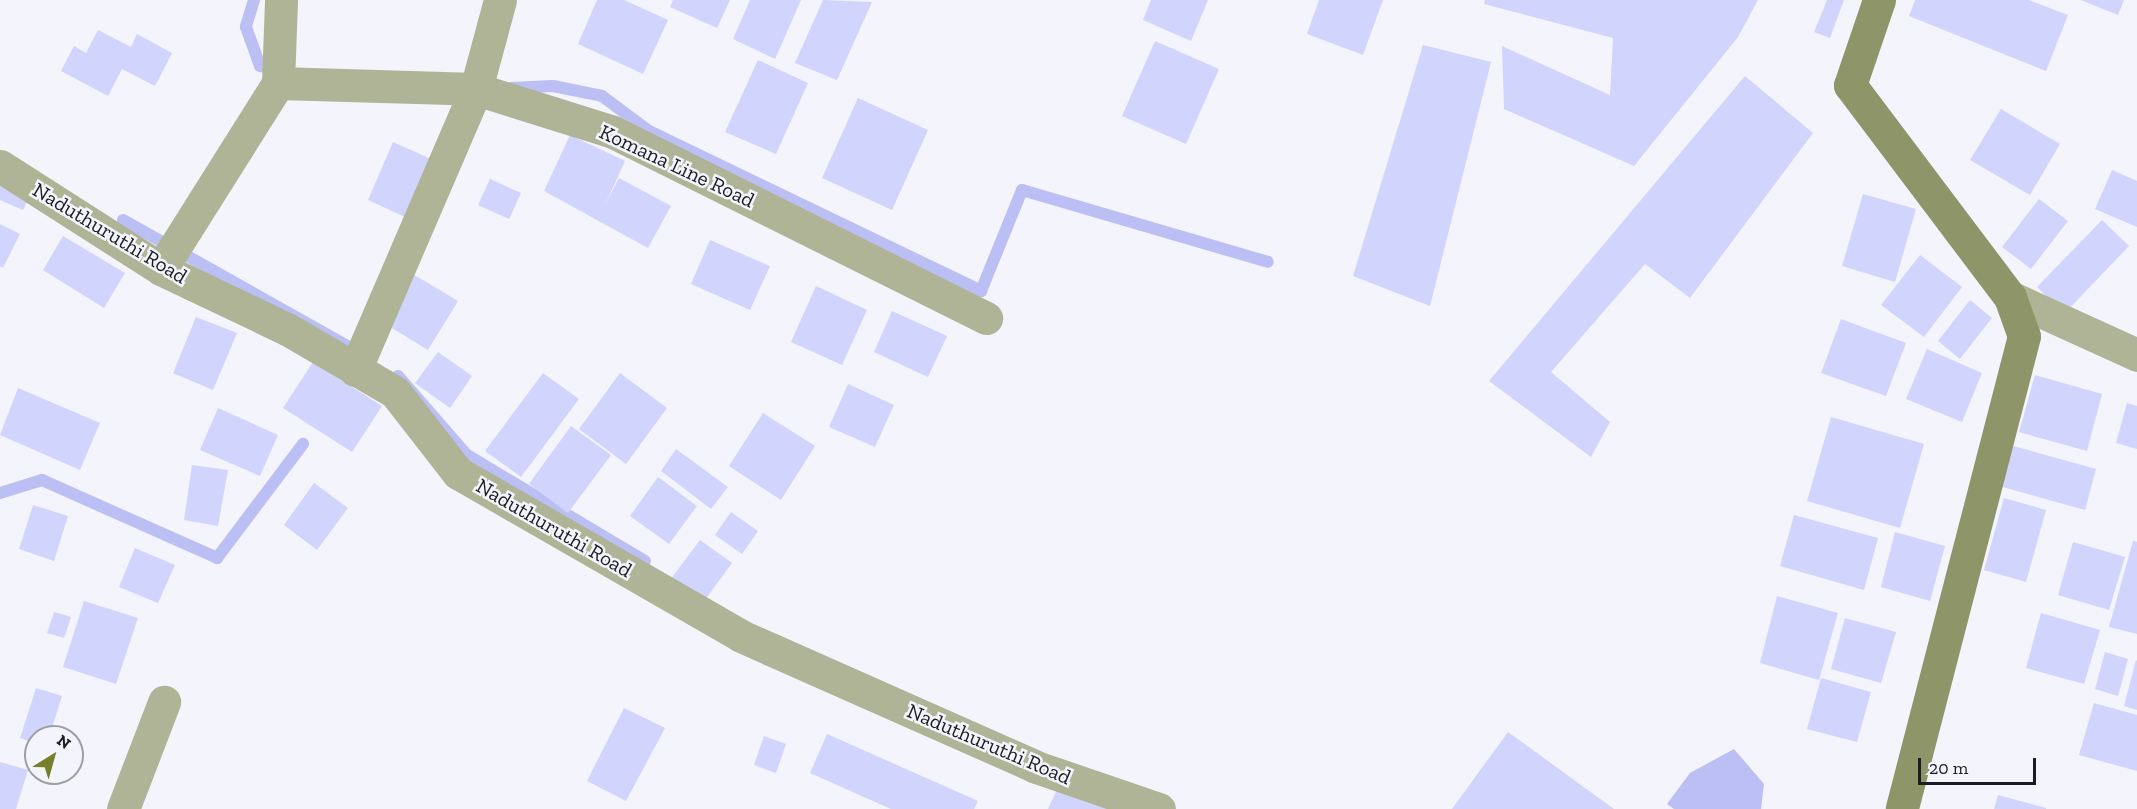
<!DOCTYPE html>
<style>
body{margin:0}
#map{position:relative;width:2137px;height:809px;overflow:hidden;background:#f4f4fc;font-family:"Zilla Slab",serif}
div>[style]{position:absolute}
[style*='--x']{left:calc(var(--x)*1px);top:calc(var(--y)*1px);width:calc(var(--w)*1px);rotate:calc(var(--a)*1deg)}
.water>*{inset:0;background:#bbbff4}
.stream>*{height:12px;margin:-6px;padding:0 6px;transform-origin:6px;border-radius:6px;background:#bbbff4}
.building>*{inset:0;background:#d1d4fd}
.minor>*{height:33px;margin:-16.5px;padding:0 16.5px;transform-origin:16.5px;border-radius:16.5px;background:#b0b496}
.secondary>*{height:33px;margin:-16.5px;padding:0 16.5px;transform-origin:16.5px;border-radius:16.5px;background:#8e9568}
span{translate:-50% -50%;white-space:nowrap;text-align:center;line-height:1.15;-webkit-text-stroke:5px #f4f4fc;paint-order:stroke}
.street-label{font-size:21px;color:#1c1d23}
.north{position:absolute;left:24px;top:725px;width:60px;height:60px;box-sizing:border-box;background:#f4f4fc;border:2px solid #9e9ea5;border-radius:50%;rotate:37deg;font-size:16px;font-weight:700;line-height:24px;text-align:center;color:#1c1d23}
.north::after{content:'';display:block;margin:auto;width:21px;height:27px;background:#777f2a;clip-path:polygon(50% 0,100% 100%,50% 72%,0 100%)}
.scale{position:absolute;left:1918px;top:758px;width:118px;height:27px;box-sizing:border-box;border:3px solid #1c1d23;border-top:0;padding-left:8px;font-size:18px;line-height:21px;white-space:nowrap;color:#1c1d23;-webkit-text-stroke:4px #f4f4fc;paint-order:stroke}
</style>
<div id="map">
<div class="water">
<div style="clip-path:polygon(1734px 749px,1764px 784px,1761px 809px,1674px 809px,1667px 804px,1690px 773px)"></div>
</div>
<div class="stream">
<div style="--x:254;--y:0;--w:28;--a:107"></div>
<div style="--x:246;--y:27;--w:41;--a:70.3"></div>
<div style="--x:260;--y:66;--w:16;--a:7"></div>
<div style="--x:511;--y:88;--w:42;--a:-2.7"></div>
<div style="--x:553;--y:86;--w:50;--a:11.5"></div>
<div style="--x:602;--y:96;--w:59;--a:36.7"></div>
<div style="--x:649;--y:131;--w:369;--a:25.7"></div>
<div style="--x:981;--y:291;--w:109;--a:-67.9"></div>
<div style="--x:1022;--y:190;--w:256;--a:16.3"></div>
<div style="--x:123;--y:220;--w:272;--a:29.3"></div>
<div style="--x:398;--y:376;--w:105;--a:48.9"></div>
<div style="--x:467;--y:455;--w:207;--a:30.8"></div>
<div style="--x:0;--y:493;--w:44;--a:-17.2"></div>
<div style="--x:42;--y:480;--w:192;--a:24"></div>
<div style="--x:217;--y:558;--w:143;--a:-53"></div>
</div>
<div class="building">
<div style="clip-path:polygon(597px 0,624px 0,668px 20px,643px 74px,578px 44px)"></div>
<div style="clip-path:polygon(673px 0,730px 0,717px 28px,670px 7px)"></div>
<div style="clip-path:polygon(750px 0,801px 0,775px 59px,733px 39px)"></div>
<div style="clip-path:polygon(823px 0,872px 2px,837px 80px,795px 63px)"></div>
<div style="clip-path:polygon(1151px 0,1208px 0,1191px 41px,1143px 20px)"></div>
<div style="clip-path:polygon(1319px 0,1383px 0,1363px 55px,1307px 34px)"></div>
<div style="clip-path:polygon(1485px 0,1758px 0,1738px 37px,1634px 166px,1504px 109px,1502px 46px,1610px 95px,1613px 38px,1484px 4px)"></div>
<div style="clip-path:polygon(1827px 0,1844px 0,1830px 38px,1814px 32px)"></div>
<div style="clip-path:polygon(1915px 0,2029px 0,2068px 15px,2046px 71px,1909px 16px)"></div>
<div style="clip-path:polygon(2081px 0,2124px 0,2118px 15px)"></div>
<div style="clip-path:polygon(98px 30px,131px 47px,137px 34px,172px 53px,155px 86px,122px 69px,108px 96px,61px 71px,74px 46px,86px 53px)"></div>
<div style="clip-path:polygon(1155px 41px,1219px 69px,1186px 144px,1122px 116px)"></div>
<div style="clip-path:polygon(1423px 45px,1491px 62px,1430px 306px,1353px 276px)"></div>
<div style="clip-path:polygon(758px 60px,808px 83px,776px 154px,725px 132px)"></div>
<div style="clip-path:polygon(1745px 76px,1813px 133px,1690px 298px,1645px 264px,1551px 372px,1610px 422px,1591px 457px,1489px 381px)"></div>
<div style="clip-path:polygon(858px 98px,928px 130px,892px 210px,822px 178px)"></div>
<div style="clip-path:polygon(2001px 109px,2060px 144px,2030px 195px,1970px 160px)"></div>
<div style="clip-path:polygon(570px 135px,625px 161px,605px 205px,619px 178px,671px 206px,648px 248px,544px 191px)"></div>
<div style="clip-path:polygon(393px 142px,431px 159px,405px 217px,368px 200px)"></div>
<div style="clip-path:polygon(2112px 170px,2137px 181px,2137px 227px,2095px 209px)"></div>
<div style="clip-path:polygon(490px 179px,521px 193px,509px 219px,478px 205px)"></div>
<div style="clip-path:polygon(0 185px,29px 198px,23px 210px,0 200px)"></div>
<div style="clip-path:polygon(1863px 194px,1916px 209px,1895px 282px,1842px 266px)"></div>
<div style="clip-path:polygon(2039px 199px,2068px 221px,2031px 269px,2002px 247px)"></div>
<div style="clip-path:polygon(2102px 220px,2129px 246px,2064px 314px,2037px 287px)"></div>
<div style="clip-path:polygon(0 224px,20px 234px,3px 268px,0 266px)"></div>
<div style="clip-path:polygon(63px 236px,125px 273px,104px 308px,43px 270px)"></div>
<div style="clip-path:polygon(710px 240px,770px 266px,750px 310px,691px 284px)"></div>
<div style="clip-path:polygon(1920px 255px,1962px 287px,1924px 337px,1881px 305px)"></div>
<div style="clip-path:polygon(406px 270px,458px 301px,428px 350px,377px 319px)"></div>
<div style="clip-path:polygon(816px 286px,867px 310px,842px 365px,791px 342px)"></div>
<div style="clip-path:polygon(1970px 300px,1992px 318px,1960px 359px,1938px 341px)"></div>
<div style="clip-path:polygon(892px 311px,947px 336px,928px 377px,874px 352px)"></div>
<div style="clip-path:polygon(196px 317px,237px 333px,213px 390px,173px 373px)"></div>
<div style="clip-path:polygon(1841px 319px,1906px 343px,1886px 396px,1821px 373px)"></div>
<div style="clip-path:polygon(1927px 349px,1982px 373px,1962px 422px,1906px 399px)"></div>
<div style="clip-path:polygon(438px 352px,472px 376px,450px 408px,415px 383px)"></div>
<div style="clip-path:polygon(313px 362px,382px 406px,352px 452px,283px 408px)"></div>
<div style="clip-path:polygon(543px 373px,579px 399px,521px 477px,485px 451px)"></div>
<div style="clip-path:polygon(620px 373px,667px 408px,626px 464px,579px 429px)"></div>
<div style="clip-path:polygon(2035px 375px,2102px 394px,2087px 451px,2019px 432px)"></div>
<div style="clip-path:polygon(848px 384px,894px 405px,875px 447px,829px 427px)"></div>
<div style="clip-path:polygon(18px 388px,100px 423px,80px 470px,0 435px)"></div>
<div style="clip-path:polygon(2127px 403px,2137px 406px,2137px 449px,2116px 443px)"></div>
<div style="clip-path:polygon(218px 408px,278px 435px,260px 476px,200px 450px)"></div>
<div style="clip-path:polygon(763px 413px,815px 446px,781px 500px,729px 466px)"></div>
<div style="clip-path:polygon(1831px 417px,1924px 444px,1900px 528px,1807px 501px)"></div>
<div style="clip-path:polygon(571px 426px,611px 455px,568px 513px,529px 484px)"></div>
<div style="clip-path:polygon(2006px 444px,2096px 469px,2085px 510px,1995px 485px)"></div>
<div style="clip-path:polygon(676px 449px,728px 487px,711px 509px,661px 471px)"></div>
<div style="clip-path:polygon(192px 465px,228px 470px,218px 526px,184px 520px)"></div>
<div style="clip-path:polygon(658px 477px,697px 506px,669px 544px,630px 516px)"></div>
<div style="clip-path:polygon(314px 483px,348px 508px,317px 550px,284px 525px)"></div>
<div style="clip-path:polygon(2004px 498px,2046px 510px,2026px 582px,1984px 570px)"></div>
<div style="clip-path:polygon(33px 505px,68px 516px,54px 561px,19px 549px)"></div>
<div style="clip-path:polygon(731px 512px,758px 531px,742px 554px,715px 535px)"></div>
<div style="clip-path:polygon(1794px 515px,1878px 538px,1864px 590px,1780px 566px)"></div>
<div style="clip-path:polygon(1895px 532px,1945px 546px,1930px 601px,1881px 587px)"></div>
<div style="clip-path:polygon(700px 540px,732px 563px,702px 604px,670px 580px)"></div>
<div style="clip-path:polygon(2133px 541px,2137px 542px,2137px 634px,2109px 627px)"></div>
<div style="clip-path:polygon(2073px 542px,2125px 557px,2109px 610px,2058px 595px)"></div>
<div style="clip-path:polygon(135px 548px,175px 565px,158px 603px,119px 587px)"></div>
<div style="clip-path:polygon(1777px 596px,1838px 613px,1819px 680px,1760px 663px)"></div>
<div style="clip-path:polygon(84px 601px,138px 618px,116px 684px,63px 667px)"></div>
<div style="clip-path:polygon(54px 612px,71px 617px,64px 638px,47px 633px)"></div>
<div style="clip-path:polygon(2041px 613px,2100px 630px,2084px 684px,2026px 668px)"></div>
<div style="clip-path:polygon(1845px 618px,1896px 632px,1881px 683px,1831px 669px)"></div>
<div style="clip-path:polygon(2105px 652px,2128px 659px,2118px 696px,2095px 689px)"></div>
<div style="clip-path:polygon(2136px 660px,2137px 661px,2137px 710px,2124px 706px)"></div>
<div style="clip-path:polygon(1821px 678px,1871px 692px,1857px 742px,1807px 729px)"></div>
<div style="clip-path:polygon(36px 688px,62px 696px,49px 737px,36px 737px,36px 743px,20px 738px)"></div>
<div style="clip-path:polygon(2094px 703px,2137px 715px,2137px 771px,2079px 755px)"></div>
<div style="clip-path:polygon(624px 708px,665px 728px,626px 801px,587px 781px)"></div>
<div style="clip-path:polygon(1508px 732px,1614px 809px,1452px 809px)"></div>
<div style="clip-path:polygon(827px 734px,978px 801px,974px 809px,891px 809px,810px 773px)"></div>
<div style="clip-path:polygon(764px 736px,786px 744px,776px 773px,754px 765px)"></div>
<div style="clip-path:polygon(0 762px,28px 770px,16px 809px,0 809px)"></div>
<div style="clip-path:polygon(1059px 785px,1114px 809px,1048px 809px)"></div>
<div style="clip-path:polygon(1998px 795px,2046px 808px,2046px 809px,1994px 809px)"></div>
</div>
<div class="minor">
<div style="--x:278;--y:83;--w:83;--a:-87.9"></div>
<div style="--x:0;--y:166;--w:191;--a:32.6"></div>
<div style="--x:161;--y:269;--w:140;--a:25.5"></div>
<div style="--x:287;--y:329;--w:125;--a:30.3"></div>
<div style="--x:395;--y:392;--w:103;--a:52.1"></div>
<div style="--x:458;--y:473;--w:327;--a:29.9"></div>
<div style="--x:741;--y:636;--w:323;--a:23.9"></div>
<div style="--x:1036;--y:767;--w:130;--a:18.9"></div>
<div style="--x:161;--y:269;--w:220;--a:-57.8"></div>
<div style="--x:278;--y:83;--w:198;--a:1.7"></div>
<div style="--x:476;--y:89;--w:144;--a:17.4"></div>
<div style="--x:613;--y:132;--w:417;--a:26.5"></div>
<div style="--x:2010;--y:297;--w:140;--a:24.5"></div>
<div style="--x:355;--y:370;--w:306;--a:-66.7"></div>
<div style="--x:476;--y:89;--w:92;--a:-74.9"></div>
<div style="--x:123;--y:809;--w:115;--a:-69"></div>
</div>
<div class="secondary">
<div style="--x:1879;--y:0;--w:90;--a:108.8"></div>
<div style="--x:1850;--y:85;--w:266;--a:53"></div>
<div style="--x:2010;--y:297;--w:41;--a:70.3"></div>
<div style="--x:2024;--y:336;--w:488;--a:104.5"></div>
</div>
<div class="street-label">
<span style="left:677px;top:166px;rotate:25deg">Komana Line Road</span>
<span style="left:110px;top:233px;rotate:31deg">Naduthuruthi Road</span>
<span style="left:554px;top:528px;rotate:30deg">Naduthuruthi Road</span>
<span style="left:989px;top:744px;rotate:23deg">Naduthuruthi Road</span>
</div>
<div class="north">N</div>
<div class="scale">20 m</div>
</div>
